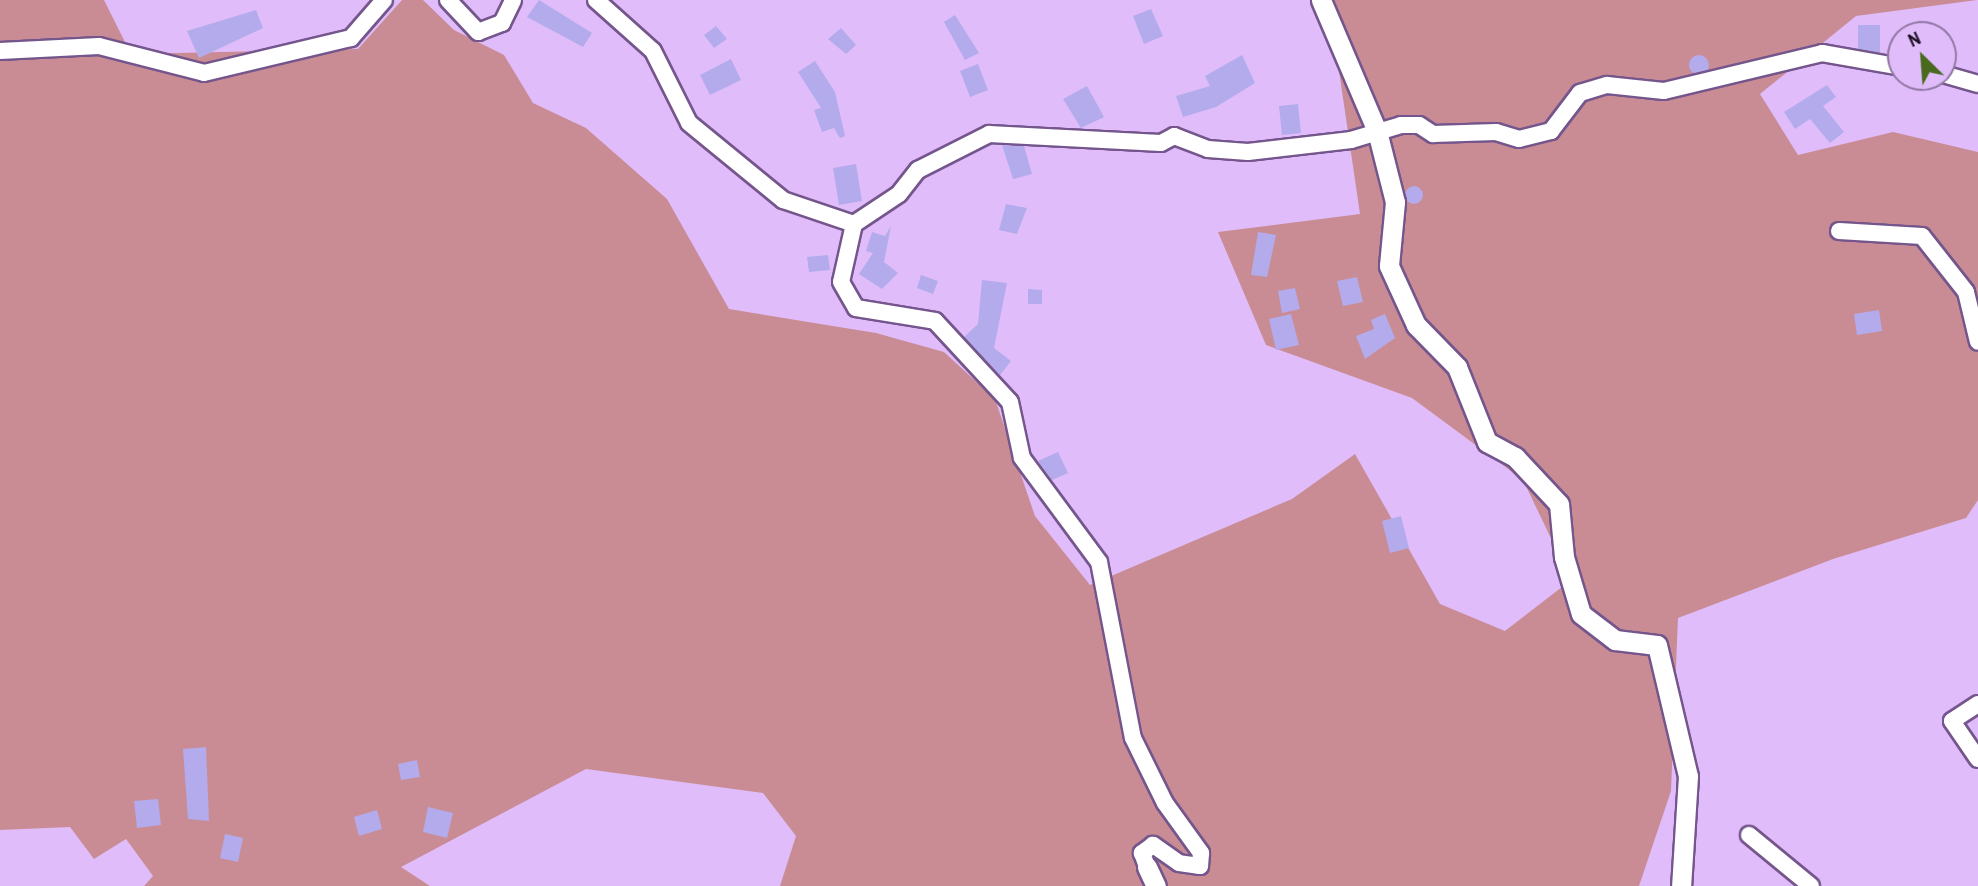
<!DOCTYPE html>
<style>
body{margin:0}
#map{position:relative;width:1978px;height:886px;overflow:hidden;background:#e0bdfa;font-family:"Archivo Narrow",sans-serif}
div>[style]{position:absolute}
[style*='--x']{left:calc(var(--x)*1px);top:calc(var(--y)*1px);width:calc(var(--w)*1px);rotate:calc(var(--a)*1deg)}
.green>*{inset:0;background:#c98c95}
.building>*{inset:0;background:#b3abeb}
.round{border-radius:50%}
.roads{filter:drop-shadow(2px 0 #75568c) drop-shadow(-2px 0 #75568c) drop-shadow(0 2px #75568c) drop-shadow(0 -2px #75568c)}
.minor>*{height:16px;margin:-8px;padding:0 8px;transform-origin:8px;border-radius:8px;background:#fff}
.tertiary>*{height:19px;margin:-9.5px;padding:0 9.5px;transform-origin:9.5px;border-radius:9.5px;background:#fff}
span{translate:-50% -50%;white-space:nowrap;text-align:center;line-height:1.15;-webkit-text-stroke:7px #e0bdfa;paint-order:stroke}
.north{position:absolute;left:1887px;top:21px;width:70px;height:70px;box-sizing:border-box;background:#e0bdfa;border:2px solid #9277a5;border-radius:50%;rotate:335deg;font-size:19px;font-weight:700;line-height:28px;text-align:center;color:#1c0f25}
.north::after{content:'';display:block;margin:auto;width:24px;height:32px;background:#49691f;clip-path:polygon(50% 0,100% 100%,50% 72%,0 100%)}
</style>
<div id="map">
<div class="green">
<div style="clip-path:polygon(0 0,104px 0,131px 54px,358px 49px,402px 0,423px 0,454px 30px,504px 55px,533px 103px,586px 128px,667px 199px,729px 309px,876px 333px,944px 352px,995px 399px,1035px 516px,1090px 585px,1292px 499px,1355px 454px,1440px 604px,1505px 631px,1571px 580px,1523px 480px,1412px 398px,1266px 345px,1218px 232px,1360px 214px,1338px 64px,1317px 0,1977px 0,1856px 16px,1760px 94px,1798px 155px,1893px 132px,1978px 152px,1978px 500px,1966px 518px,1833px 559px,1678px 618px,1671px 791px,1639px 886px,780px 886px,796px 836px,763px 793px,586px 769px,401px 867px,430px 886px,144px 886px,153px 876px,126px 839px,94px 859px,70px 827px,0 830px)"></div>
</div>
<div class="building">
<div style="clip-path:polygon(539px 0,592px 33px,583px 47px,527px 17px)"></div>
<div style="clip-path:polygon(1151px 9px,1163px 36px,1144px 44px,1133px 16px)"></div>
<div style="clip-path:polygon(256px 10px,263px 28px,199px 58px,187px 31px)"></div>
<div style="clip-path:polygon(955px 15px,979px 53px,965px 60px,944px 22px)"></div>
<div style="clip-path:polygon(1858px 25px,1880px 25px,1880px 53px,1858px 49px)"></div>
<div style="clip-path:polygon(716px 26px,727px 39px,714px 48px,704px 35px)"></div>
<div style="clip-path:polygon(841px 28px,856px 45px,846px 54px,828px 39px)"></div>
<div class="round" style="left:1689px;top:55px;width:20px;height:20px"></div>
<div style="clip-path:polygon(1242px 55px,1255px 83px,1216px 107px,1183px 117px,1176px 96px,1210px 86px,1205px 76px)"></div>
<div style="clip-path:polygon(731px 59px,741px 80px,710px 95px,700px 75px)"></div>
<div style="clip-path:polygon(815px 61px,835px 92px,845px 136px,840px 138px,834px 128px,822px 132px,814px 110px,821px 108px,798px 72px)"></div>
<div style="clip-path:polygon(978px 64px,988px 90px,970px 97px,960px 71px)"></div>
<div style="clip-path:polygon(1827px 85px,1836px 97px,1823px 106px,1844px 132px,1830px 143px,1810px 119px,1795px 129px,1784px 112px)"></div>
<div style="clip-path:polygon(1087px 86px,1104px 117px,1081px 128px,1063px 99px)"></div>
<div style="clip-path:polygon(1298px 104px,1301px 133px,1282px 135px,1279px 106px)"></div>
<div style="clip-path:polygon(1002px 145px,1024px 146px,1032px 174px,1013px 179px)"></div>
<div style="clip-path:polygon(856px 164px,862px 201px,839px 205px,833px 168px)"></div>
<div class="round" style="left:1405px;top:186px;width:18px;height:18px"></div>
<div style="clip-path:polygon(1006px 204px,1027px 208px,1017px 234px,999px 230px)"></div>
<div style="clip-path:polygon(891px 226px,884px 262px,898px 273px,882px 289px,859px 274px,873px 253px,866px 251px,872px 232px,885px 236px)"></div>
<div style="clip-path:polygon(1258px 232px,1276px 235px,1267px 277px,1251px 275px)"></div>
<div style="clip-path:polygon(828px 255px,830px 270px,809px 272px,807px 257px)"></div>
<div style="clip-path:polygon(921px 275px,938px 281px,933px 294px,917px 288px)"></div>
<div style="clip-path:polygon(1357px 277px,1363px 302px,1343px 306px,1337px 281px)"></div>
<div style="clip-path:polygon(982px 280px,1007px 283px,994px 348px,1011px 361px,1000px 375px,964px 337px,978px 324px)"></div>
<div style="clip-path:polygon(1295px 288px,1300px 309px,1282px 313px,1278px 291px)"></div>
<div style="clip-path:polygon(1028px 289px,1042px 290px,1042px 304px,1028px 304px)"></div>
<div style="clip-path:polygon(1879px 310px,1882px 331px,1857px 335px,1854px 314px)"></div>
<div style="clip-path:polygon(1291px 314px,1299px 345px,1276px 350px,1269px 319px)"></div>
<div style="clip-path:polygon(1385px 314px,1395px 338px,1365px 359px,1356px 336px,1374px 329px,1371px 320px)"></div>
<div style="clip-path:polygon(1058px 452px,1068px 473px,1052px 480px,1038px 461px)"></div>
<div style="clip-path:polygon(1401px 516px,1409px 548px,1390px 553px,1382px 521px)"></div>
<div style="clip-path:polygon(206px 747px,209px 821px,188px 819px,183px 749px)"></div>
<div style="clip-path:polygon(417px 760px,420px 777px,401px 780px,398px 764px)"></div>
<div style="clip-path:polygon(158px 799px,161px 825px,137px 828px,134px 801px)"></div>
<div style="clip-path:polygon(428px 807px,453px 813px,447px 838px,423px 832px)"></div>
<div style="clip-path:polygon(377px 810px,382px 829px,359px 836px,354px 817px)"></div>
<div style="clip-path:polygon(225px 834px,243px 838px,238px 862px,220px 858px)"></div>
</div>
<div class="roads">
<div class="minor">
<div style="--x:448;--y:0;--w:44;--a:46.8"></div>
<div style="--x:478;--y:32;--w:26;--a:-21"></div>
<div style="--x:502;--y:23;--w:25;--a:-64"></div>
<div style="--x:596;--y:0;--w:76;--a:41.8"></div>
<div style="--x:653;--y:51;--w:80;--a:63.4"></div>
<div style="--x:689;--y:123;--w:122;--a:39.3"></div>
<div style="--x:783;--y:200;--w:75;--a:18.7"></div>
<div style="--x:854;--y:224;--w:59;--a:102.6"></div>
<div style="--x:841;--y:282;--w:30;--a:60"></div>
<div style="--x:856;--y:308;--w:80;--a:9.3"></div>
<div style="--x:935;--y:321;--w:110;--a:47.2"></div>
<div style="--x:1010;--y:402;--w:57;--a:77.9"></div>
<div style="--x:1022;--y:458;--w:129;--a:53.5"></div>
<div style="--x:1099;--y:562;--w:179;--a:79.1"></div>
<div style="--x:1133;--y:738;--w:72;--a:63.8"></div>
<div style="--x:1165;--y:803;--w:62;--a:54.2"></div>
<div style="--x:1201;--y:853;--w:13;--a:94"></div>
<div style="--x:1200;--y:866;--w:21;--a:-172"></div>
<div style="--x:1179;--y:863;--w:32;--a:-145"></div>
<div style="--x:1153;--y:845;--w:14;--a:144"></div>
<div style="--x:1142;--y:853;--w:15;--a:70"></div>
<div style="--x:0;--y:51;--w:99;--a:-2.9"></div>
<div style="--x:99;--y:46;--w:108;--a:14.4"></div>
<div style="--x:204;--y:73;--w:151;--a:-13.4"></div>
<div style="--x:351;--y:38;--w:50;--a:-49"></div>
<div style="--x:1943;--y:74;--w:36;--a:16"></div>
<div style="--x:854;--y:224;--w:54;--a:-33.7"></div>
<div style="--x:899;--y:194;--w:31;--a:-52"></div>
<div style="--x:918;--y:170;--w:80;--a:-26.9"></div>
<div style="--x:989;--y:134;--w:172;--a:3"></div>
<div style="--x:1161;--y:143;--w:15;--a:-28"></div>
<div style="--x:1174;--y:136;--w:36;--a:21"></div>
<div style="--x:1208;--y:149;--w:40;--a:4.3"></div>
<div style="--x:1248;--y:152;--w:104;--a:-6.6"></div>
<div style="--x:1351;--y:140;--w:52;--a:-16.7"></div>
<div style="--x:1401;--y:125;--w:18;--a:0"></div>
<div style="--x:1419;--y:125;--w:17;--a:33"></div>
<div style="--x:1433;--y:134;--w:63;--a:-1.8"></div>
<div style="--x:1496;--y:132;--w:24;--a:17"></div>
<div style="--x:1519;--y:139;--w:33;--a:-14"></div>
<div style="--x:1551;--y:131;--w:48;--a:-52.7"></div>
<div style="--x:1580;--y:93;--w:28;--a:-17"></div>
<div style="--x:1607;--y:85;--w:57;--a:6"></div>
<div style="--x:1664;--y:91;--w:163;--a:-13.5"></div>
<div style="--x:1822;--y:53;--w:80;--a:10"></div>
<div style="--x:1839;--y:231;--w:83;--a:3.4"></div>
<div style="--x:1922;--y:236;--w:71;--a:51.8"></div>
<div style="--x:1966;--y:292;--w:51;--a:76.5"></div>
<div style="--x:1978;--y:704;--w:31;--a:147"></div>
<div style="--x:1952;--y:721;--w:46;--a:55.6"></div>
<div style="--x:1749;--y:835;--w:80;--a:39.4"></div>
</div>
<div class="tertiary">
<div style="--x:1321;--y:0;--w:142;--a:66.9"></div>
<div style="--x:1377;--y:131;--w:73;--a:75.8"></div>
<div style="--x:1395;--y:202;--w:64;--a:95.4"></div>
<div style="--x:1389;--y:266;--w:65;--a:65.4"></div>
<div style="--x:1416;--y:325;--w:59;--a:45.7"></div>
<div style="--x:1457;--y:367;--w:81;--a:68.2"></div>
<div style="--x:1487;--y:442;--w:32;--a:28"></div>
<div style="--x:1515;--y:457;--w:64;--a:46.9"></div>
<div style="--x:1559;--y:504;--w:53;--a:84.6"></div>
<div style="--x:1564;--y:557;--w:59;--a:73.4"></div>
<div style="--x:1581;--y:614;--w:43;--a:37.4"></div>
<div style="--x:1615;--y:640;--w:42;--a:6.8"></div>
<div style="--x:1657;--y:645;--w:135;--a:76.7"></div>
<div style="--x:1688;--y:776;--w:110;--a:93.6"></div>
<div style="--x:1147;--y:867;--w:21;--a:65"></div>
</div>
</div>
<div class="north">N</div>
</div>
